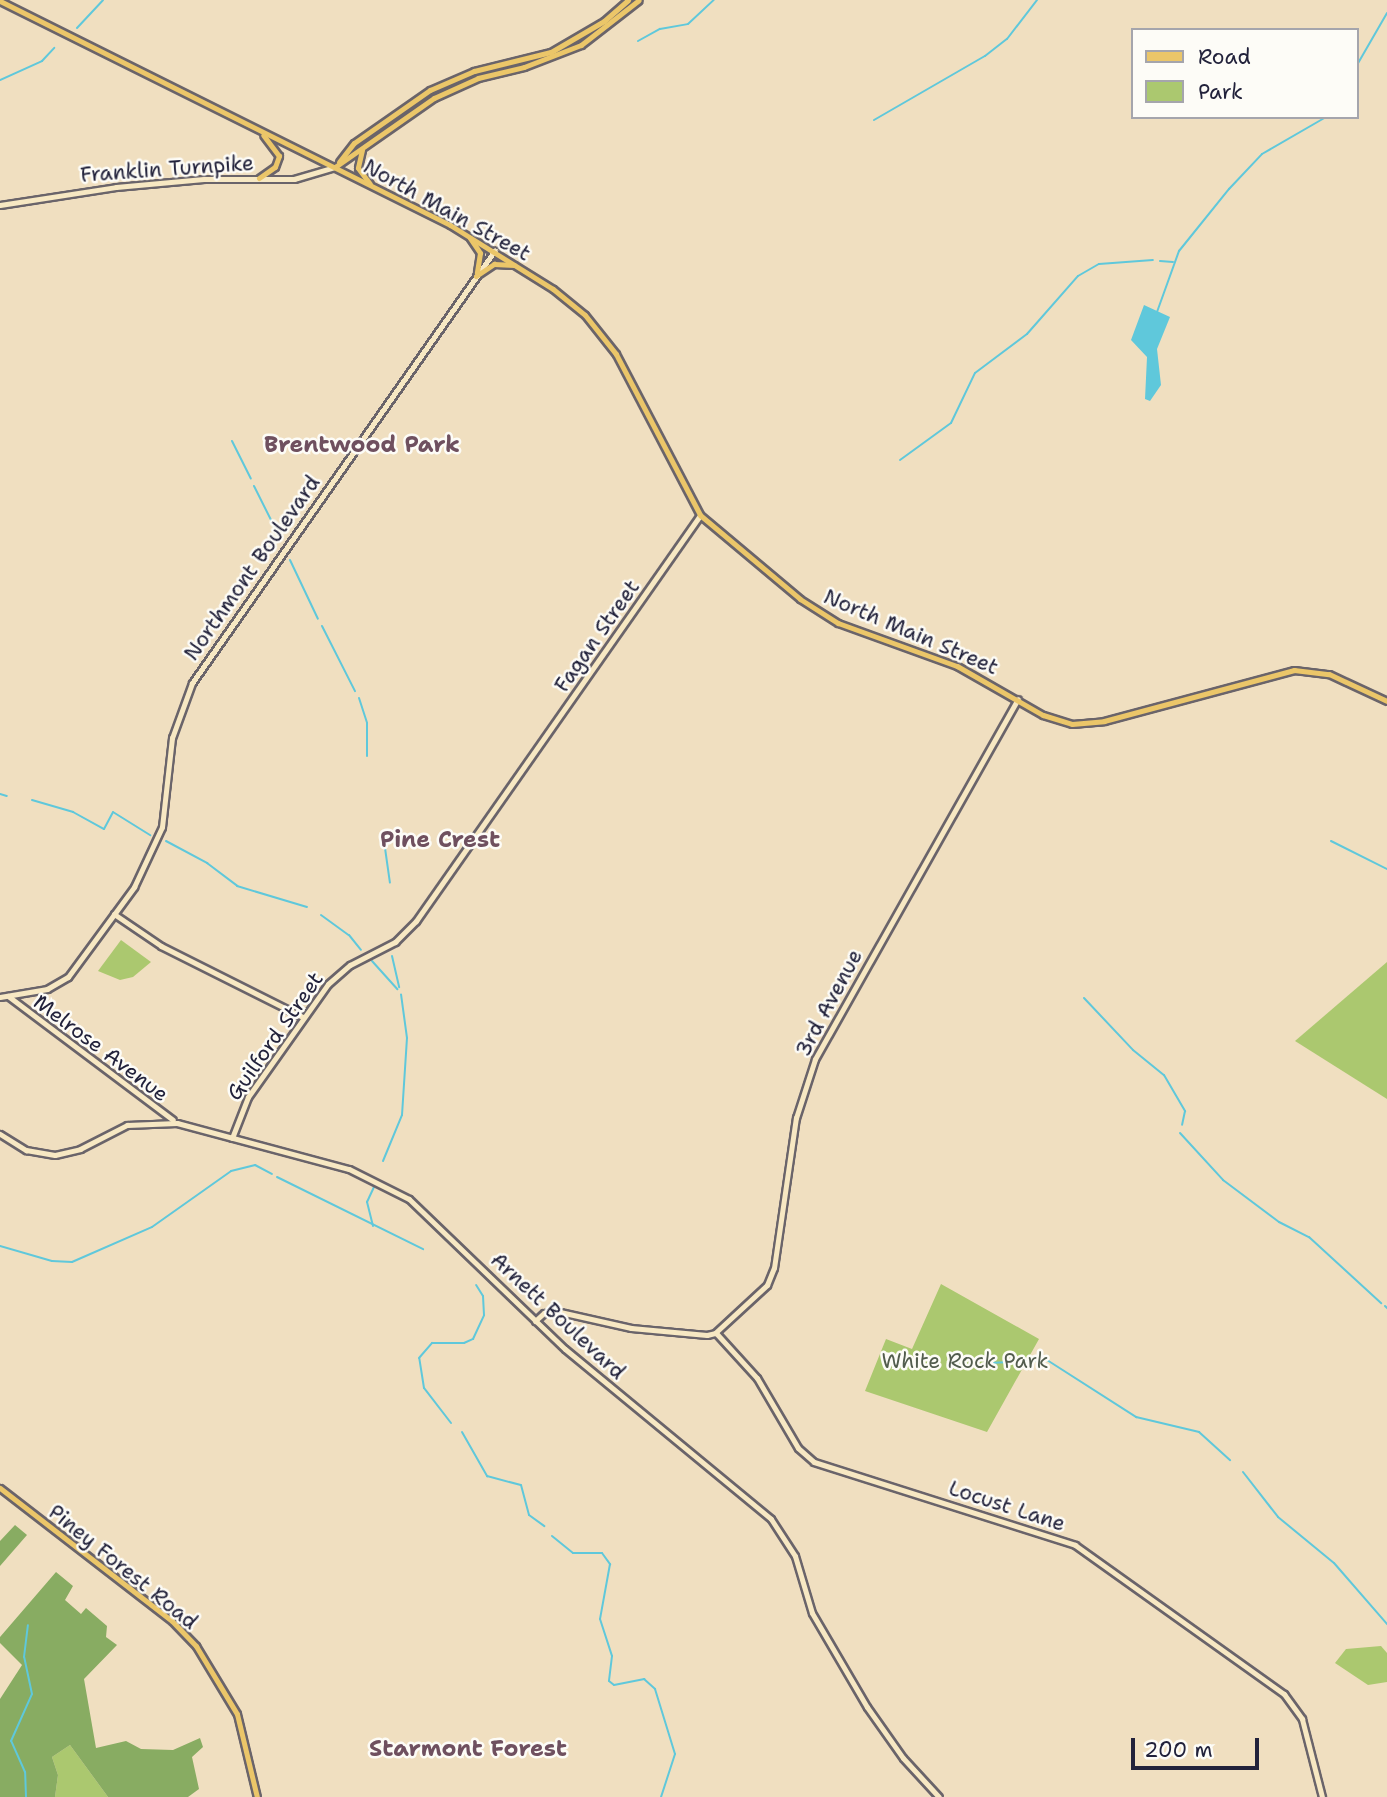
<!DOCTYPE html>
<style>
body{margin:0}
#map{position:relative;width:1387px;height:1797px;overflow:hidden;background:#f0dfc0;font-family:"Shantell Sans",sans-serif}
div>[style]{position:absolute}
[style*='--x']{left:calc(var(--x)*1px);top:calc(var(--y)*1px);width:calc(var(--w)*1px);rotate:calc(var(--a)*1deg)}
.green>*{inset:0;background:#abc86f}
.forest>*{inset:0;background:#88ac62}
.water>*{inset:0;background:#5fc8db}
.stream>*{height:2px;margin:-1px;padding:0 1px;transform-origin:1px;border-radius:1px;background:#5fc8db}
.roads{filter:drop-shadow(2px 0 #6a646a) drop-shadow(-2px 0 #6a646a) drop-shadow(0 2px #6a646a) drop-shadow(0 -2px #6a646a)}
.secondary>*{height:5px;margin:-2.5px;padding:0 2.5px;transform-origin:2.5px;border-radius:2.5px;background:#f7e8c3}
.primary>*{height:5px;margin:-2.5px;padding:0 2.5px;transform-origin:2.5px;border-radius:2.5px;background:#ebc669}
span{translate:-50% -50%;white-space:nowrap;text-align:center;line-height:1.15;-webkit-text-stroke:5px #fdfcf7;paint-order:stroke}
.street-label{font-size:21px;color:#22223b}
.park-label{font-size:21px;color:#525c4d}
.neighbourhood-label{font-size:23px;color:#6f505f;font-weight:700}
.legend{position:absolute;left:1131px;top:28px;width:228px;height:91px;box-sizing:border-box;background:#fdfcf7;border:2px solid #a5a5ac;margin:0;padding:9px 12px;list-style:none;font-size:21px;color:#22223b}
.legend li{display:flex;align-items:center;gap:14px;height:35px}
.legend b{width:35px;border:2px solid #a5a5ac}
.scale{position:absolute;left:1131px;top:1738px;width:128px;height:32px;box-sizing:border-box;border:4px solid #22223b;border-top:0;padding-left:9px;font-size:21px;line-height:24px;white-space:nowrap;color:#22223b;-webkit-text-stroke:5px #fdfcf7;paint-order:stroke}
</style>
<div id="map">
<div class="green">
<div style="clip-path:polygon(121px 940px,151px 962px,133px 977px,120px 980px,98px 971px)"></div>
<div style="clip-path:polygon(1387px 962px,1387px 1099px,1295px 1041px)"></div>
<div style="clip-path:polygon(941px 1284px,1039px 1339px,987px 1432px,865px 1391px,886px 1339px,912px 1349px)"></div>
<div style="clip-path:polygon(1381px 1646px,1387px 1653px,1387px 1682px,1368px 1685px,1335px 1663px,1346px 1649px)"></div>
<div style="clip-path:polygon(70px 1745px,108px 1797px,55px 1797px,58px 1775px,52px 1757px)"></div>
</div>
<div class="forest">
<div style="clip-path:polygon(15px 1525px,27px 1535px,0 1566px,0 1541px)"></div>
<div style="clip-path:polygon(56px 1572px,73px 1586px,65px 1600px,81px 1614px,86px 1608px,107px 1626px,106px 1637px,117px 1645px,84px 1679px,96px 1748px,126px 1741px,141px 1749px,173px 1750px,200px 1738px,203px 1747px,192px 1757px,199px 1789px,188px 1797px,108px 1797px,70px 1745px,52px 1757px,58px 1775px,55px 1797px,0 1797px,0 1699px,22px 1665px,0 1643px,0 1637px)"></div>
</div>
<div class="water">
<div style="clip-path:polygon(1144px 305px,1170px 317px,1157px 349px,1161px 385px,1150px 401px,1145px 399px,1147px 357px,1131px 340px)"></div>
</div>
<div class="stream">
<div style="--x:77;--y:28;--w:38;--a:-47"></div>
<div style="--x:638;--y:41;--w:25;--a:-29"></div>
<div style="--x:660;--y:29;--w:28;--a:-10"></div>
<div style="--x:688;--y:24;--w:35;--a:-43"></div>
<div style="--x:1357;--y:65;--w:60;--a:-60"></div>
<div style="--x:0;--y:80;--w:46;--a:-24.3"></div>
<div style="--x:42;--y:61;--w:18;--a:-47"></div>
<div style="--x:874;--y:120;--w:128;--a:-30"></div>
<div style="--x:985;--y:56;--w:28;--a:-38"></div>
<div style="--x:1007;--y:39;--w:49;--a:-52.4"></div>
<div style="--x:1160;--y:261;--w:13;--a:4"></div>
<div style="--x:1157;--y:312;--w:65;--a:-70.2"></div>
<div style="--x:1179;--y:251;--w:80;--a:-51.1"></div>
<div style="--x:1229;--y:189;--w:48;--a:-46.7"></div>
<div style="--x:1262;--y:154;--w:74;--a:-30"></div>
<div style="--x:232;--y:441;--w:42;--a:63.4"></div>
<div style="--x:900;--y:460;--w:63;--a:-36"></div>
<div style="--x:951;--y:423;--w:55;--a:-64.4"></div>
<div style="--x:975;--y:373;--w:65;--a:-36.9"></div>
<div style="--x:1027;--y:334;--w:77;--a:-48.7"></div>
<div style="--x:1078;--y:276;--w:24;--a:-30"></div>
<div style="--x:1099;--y:264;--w:54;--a:-4.2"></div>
<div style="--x:254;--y:486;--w:56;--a:63.4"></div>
<div style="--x:290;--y:560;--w:65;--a:64.6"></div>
<div style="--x:322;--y:626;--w:73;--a:63.1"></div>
<div style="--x:359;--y:698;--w:26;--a:72"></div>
<div style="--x:367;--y:723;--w:33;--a:90"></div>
<div style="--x:0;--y:794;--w:7;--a:16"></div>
<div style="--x:32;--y:800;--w:43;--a:16.3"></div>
<div style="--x:73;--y:812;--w:35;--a:29"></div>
<div style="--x:104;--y:829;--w:19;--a:-62"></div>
<div style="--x:113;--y:812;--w:44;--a:31.9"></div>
<div style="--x:166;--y:841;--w:47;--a:28.2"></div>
<div style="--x:207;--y:863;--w:38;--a:37"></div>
<div style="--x:237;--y:886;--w:73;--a:16.7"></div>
<div style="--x:384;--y:841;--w:42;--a:81.9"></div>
<div style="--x:1331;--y:841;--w:63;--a:26.6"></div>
<div style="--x:321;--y:915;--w:34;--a:36"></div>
<div style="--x:349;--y:935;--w:19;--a:51"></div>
<div style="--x:392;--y:956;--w:32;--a:77"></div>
<div style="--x:372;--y:961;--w:38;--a:48"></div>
<div style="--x:1084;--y:998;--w:71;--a:46.7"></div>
<div style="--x:1133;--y:1050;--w:40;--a:39"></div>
<div style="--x:1164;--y:1075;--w:42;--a:59.7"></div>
<div style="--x:1185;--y:1111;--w:14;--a:102"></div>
<div style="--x:1180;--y:1133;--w:64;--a:47.5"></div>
<div style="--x:1223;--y:1180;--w:70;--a:36.9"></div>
<div style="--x:1279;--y:1222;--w:34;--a:27"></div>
<div style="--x:1309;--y:1237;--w:98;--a:42.5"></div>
<div style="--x:383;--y:1161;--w:50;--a:-67.6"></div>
<div style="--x:402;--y:1115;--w:77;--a:-86.3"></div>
<div style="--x:407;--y:1038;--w:44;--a:-97.8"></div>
<div style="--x:277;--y:1177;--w:163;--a:26.3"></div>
<div style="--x:373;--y:1226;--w:25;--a:-104"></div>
<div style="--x:367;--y:1202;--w:19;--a:-65"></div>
<div style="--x:0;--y:1246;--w:54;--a:16.1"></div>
<div style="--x:52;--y:1261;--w:20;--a:3"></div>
<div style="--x:72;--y:1262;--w:87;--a:-23.6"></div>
<div style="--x:152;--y:1227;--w:97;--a:-35.3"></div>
<div style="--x:231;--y:1171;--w:25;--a:-14"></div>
<div style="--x:255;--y:1165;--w:19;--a:28"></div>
<div style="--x:1385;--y:1306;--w:3;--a:45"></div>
<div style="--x:990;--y:1363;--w:57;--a:-3"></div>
<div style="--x:1047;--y:1360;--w:106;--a:32.6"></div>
<div style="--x:1136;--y:1417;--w:65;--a:13.4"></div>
<div style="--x:1199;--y:1432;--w:42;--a:42.1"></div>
<div style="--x:451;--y:1423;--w:44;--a:-127.6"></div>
<div style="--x:424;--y:1388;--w:30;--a:-99"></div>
<div style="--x:419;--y:1358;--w:20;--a:-49"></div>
<div style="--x:432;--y:1343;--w:32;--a:0"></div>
<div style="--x:464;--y:1343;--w:10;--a:-24"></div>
<div style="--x:473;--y:1339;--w:26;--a:-65"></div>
<div style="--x:484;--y:1315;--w:19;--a:-93"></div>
<div style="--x:483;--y:1296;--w:13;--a:-122"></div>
<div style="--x:462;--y:1432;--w:51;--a:60.4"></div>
<div style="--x:487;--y:1476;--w:35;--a:15"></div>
<div style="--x:521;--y:1485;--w:31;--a:75"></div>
<div style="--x:529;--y:1515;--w:19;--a:36"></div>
<div style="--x:1243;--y:1472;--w:57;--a:52.1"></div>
<div style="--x:1278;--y:1517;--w:72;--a:39.4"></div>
<div style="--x:1334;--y:1563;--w:81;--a:49"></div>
<div style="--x:552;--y:1536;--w:27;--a:39"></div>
<div style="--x:573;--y:1553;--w:29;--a:0"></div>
<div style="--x:602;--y:1553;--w:14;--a:54"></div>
<div style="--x:610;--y:1564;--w:56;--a:100.3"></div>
<div style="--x:600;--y:1619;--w:39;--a:72"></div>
<div style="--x:612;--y:1656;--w:25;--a:97"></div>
<div style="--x:609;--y:1681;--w:6;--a:39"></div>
<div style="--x:614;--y:1685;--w:31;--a:-11"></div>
<div style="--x:644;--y:1679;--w:15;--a:42"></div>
<div style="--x:655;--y:1689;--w:68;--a:72.9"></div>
<div style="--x:675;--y:1754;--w:45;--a:108"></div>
<div style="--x:26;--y:1797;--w:25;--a:-92"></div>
<div style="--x:25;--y:1772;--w:34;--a:-114"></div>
<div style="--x:11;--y:1741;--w:51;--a:-65.9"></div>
<div style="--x:32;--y:1694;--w:38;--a:-102"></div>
<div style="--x:24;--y:1657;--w:32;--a:-83"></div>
</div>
<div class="roads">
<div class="secondary">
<div style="--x:0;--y:205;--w:117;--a:-8.8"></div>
<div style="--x:116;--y:187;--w:88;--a:-5.2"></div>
<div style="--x:204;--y:179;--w:90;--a:0"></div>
<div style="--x:294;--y:179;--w:43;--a:-16.3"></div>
<div style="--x:114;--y:914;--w:57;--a:34.2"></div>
<div style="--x:161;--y:946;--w:159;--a:26.6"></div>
<div style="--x:8;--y:996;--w:206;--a:36.9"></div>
<div style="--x:0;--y:997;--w:48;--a:-9.7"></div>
<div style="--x:47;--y:989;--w:24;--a:-30"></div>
<div style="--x:68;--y:977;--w:112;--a:-53.7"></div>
<div style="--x:134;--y:887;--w:66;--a:-65"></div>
<div style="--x:162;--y:827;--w:90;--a:-83.6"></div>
<div style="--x:172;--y:738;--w:59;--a:-70"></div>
<div style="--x:192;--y:683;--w:528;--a:-55.02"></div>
<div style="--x:0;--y:1134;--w:31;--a:32"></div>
<div style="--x:26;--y:1150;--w:29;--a:10"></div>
<div style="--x:55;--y:1155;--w:26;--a:-13"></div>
<div style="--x:80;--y:1149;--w:53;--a:-27.1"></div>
<div style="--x:127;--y:1125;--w:50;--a:-2.3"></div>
<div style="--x:177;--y:1123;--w:178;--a:15"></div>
<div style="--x:349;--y:1169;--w:67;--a:26.6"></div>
<div style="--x:409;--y:1199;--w:216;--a:43.9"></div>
<div style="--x:565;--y:1349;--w:267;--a:39.5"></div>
<div style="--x:771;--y:1519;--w:44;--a:57"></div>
<div style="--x:795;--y:1556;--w:59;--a:73.4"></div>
<div style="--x:812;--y:1613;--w:109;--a:59.7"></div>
<div style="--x:867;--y:1707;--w:62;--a:54.8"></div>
<div style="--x:903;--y:1758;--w:53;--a:47.3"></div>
<div style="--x:232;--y:1138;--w:44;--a:-68.7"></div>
<div style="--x:248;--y:1097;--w:138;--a:-54.7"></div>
<div style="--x:328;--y:984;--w:29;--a:-41"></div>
<div style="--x:350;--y:965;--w:51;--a:-27.1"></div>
<div style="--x:395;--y:942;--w:30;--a:-45"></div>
<div style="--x:416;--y:921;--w:495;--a:-55"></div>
<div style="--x:535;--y:1321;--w:12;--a:-42"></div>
<div style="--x:544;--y:1313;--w:16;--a:-4"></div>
<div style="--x:560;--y:1312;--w:73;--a:12.7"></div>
<div style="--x:631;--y:1328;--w:76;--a:5.3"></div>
<div style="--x:707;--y:1335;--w:8;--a:-14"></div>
<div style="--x:715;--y:1333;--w:71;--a:-42.7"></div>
<div style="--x:767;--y:1285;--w:18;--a:-68"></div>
<div style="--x:774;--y:1268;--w:152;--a:-81.7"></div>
<div style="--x:796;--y:1118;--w:62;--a:-72.1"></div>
<div style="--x:815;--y:1059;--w:413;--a:-60.6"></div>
<div style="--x:716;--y:1333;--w:61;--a:47.7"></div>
<div style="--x:757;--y:1378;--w:81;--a:59.6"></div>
<div style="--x:798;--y:1448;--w:21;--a:41"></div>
<div style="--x:814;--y:1462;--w:274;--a:17.6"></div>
<div style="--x:1075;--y:1545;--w:257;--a:35.5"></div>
<div style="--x:1284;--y:1694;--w:31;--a:54"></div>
<div style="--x:1302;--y:1719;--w:81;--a:75.6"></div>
</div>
<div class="primary">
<div style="--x:0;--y:1;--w:503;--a:26.46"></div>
<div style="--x:450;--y:225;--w:121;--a:31.9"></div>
<div style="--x:553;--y:289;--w:41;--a:39.1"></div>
<div style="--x:585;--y:315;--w:50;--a:51.5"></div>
<div style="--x:616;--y:354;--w:182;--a:62.4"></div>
<div style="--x:700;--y:515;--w:131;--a:40"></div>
<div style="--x:800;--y:599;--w:45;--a:32.3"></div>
<div style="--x:838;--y:623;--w:127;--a:19.9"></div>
<div style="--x:957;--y:666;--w:99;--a:29.7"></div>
<div style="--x:1043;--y:715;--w:30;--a:17"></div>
<div style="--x:1072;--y:724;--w:32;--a:-5"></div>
<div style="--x:1104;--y:721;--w:197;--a:-15"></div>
<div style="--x:1294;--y:670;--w:35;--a:7"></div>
<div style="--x:1329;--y:674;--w:64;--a:25"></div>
<div style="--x:362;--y:150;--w:18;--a:103"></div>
<div style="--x:358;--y:168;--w:20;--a:53"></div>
<div style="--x:339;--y:162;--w:24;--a:-52"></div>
<div style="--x:354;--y:143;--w:93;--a:-34.9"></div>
<div style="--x:430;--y:90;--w:48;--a:-23.4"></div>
<div style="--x:474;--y:71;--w:79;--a:-13.9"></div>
<div style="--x:551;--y:52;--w:61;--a:-30.3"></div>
<div style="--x:604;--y:21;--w:32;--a:-41"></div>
<div style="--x:335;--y:167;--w:121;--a:-34.9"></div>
<div style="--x:434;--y:98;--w:48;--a:-24.4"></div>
<div style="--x:478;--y:78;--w:47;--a:-13.4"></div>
<div style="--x:524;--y:67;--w:61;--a:-21.1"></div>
<div style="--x:581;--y:45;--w:73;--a:-37.8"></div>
<div style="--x:259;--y:178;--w:19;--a:-35"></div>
<div style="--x:275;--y:167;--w:12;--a:-70"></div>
<div style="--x:279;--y:156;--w:26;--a:-127"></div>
<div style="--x:470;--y:238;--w:18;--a:56"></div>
<div style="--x:480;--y:253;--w:20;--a:99"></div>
<div style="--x:476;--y:276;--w:22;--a:-34"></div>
<div style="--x:494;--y:264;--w:20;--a:3"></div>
<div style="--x:0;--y:1488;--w:217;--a:37.7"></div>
<div style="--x:172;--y:1621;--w:35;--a:46"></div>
<div style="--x:196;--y:1646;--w:79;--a:58.9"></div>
<div style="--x:237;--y:1714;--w:85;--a:76.5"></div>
</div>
</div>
<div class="street-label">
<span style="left:167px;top:169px;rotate:-4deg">Franklin Turnpike</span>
<span style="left:447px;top:210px;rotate:29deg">North Main Street</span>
<span style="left:252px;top:568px;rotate:-55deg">Northmont Boulevard</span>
<span style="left:911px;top:632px;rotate:23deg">North Main Street</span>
<span style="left:597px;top:636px;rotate:-55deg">Fagan Street</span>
<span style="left:829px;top:1003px;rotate:-62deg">3rd Avenue</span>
<span style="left:275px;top:1036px;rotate:-55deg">Guilford Street</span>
<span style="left:101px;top:1048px;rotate:37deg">Melrose Avenue</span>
<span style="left:558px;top:1316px;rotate:43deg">Arnett Boulevard</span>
<span style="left:1007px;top:1506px;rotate:18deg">Locust Lane</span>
<span style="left:123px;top:1567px;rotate:39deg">Piney Forest Road</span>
</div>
<div class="park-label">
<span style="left:965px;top:1361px">White Rock Park</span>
</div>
<div class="neighbourhood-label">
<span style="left:362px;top:444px">Brentwood Park</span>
<span style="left:440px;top:839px">Pine Crest</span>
<span style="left:468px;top:1748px">Starmont Forest</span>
</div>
<ul class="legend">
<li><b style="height:9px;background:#ebc669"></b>Road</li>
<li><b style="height:19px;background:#abc86f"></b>Park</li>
</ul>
<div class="scale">200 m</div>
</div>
